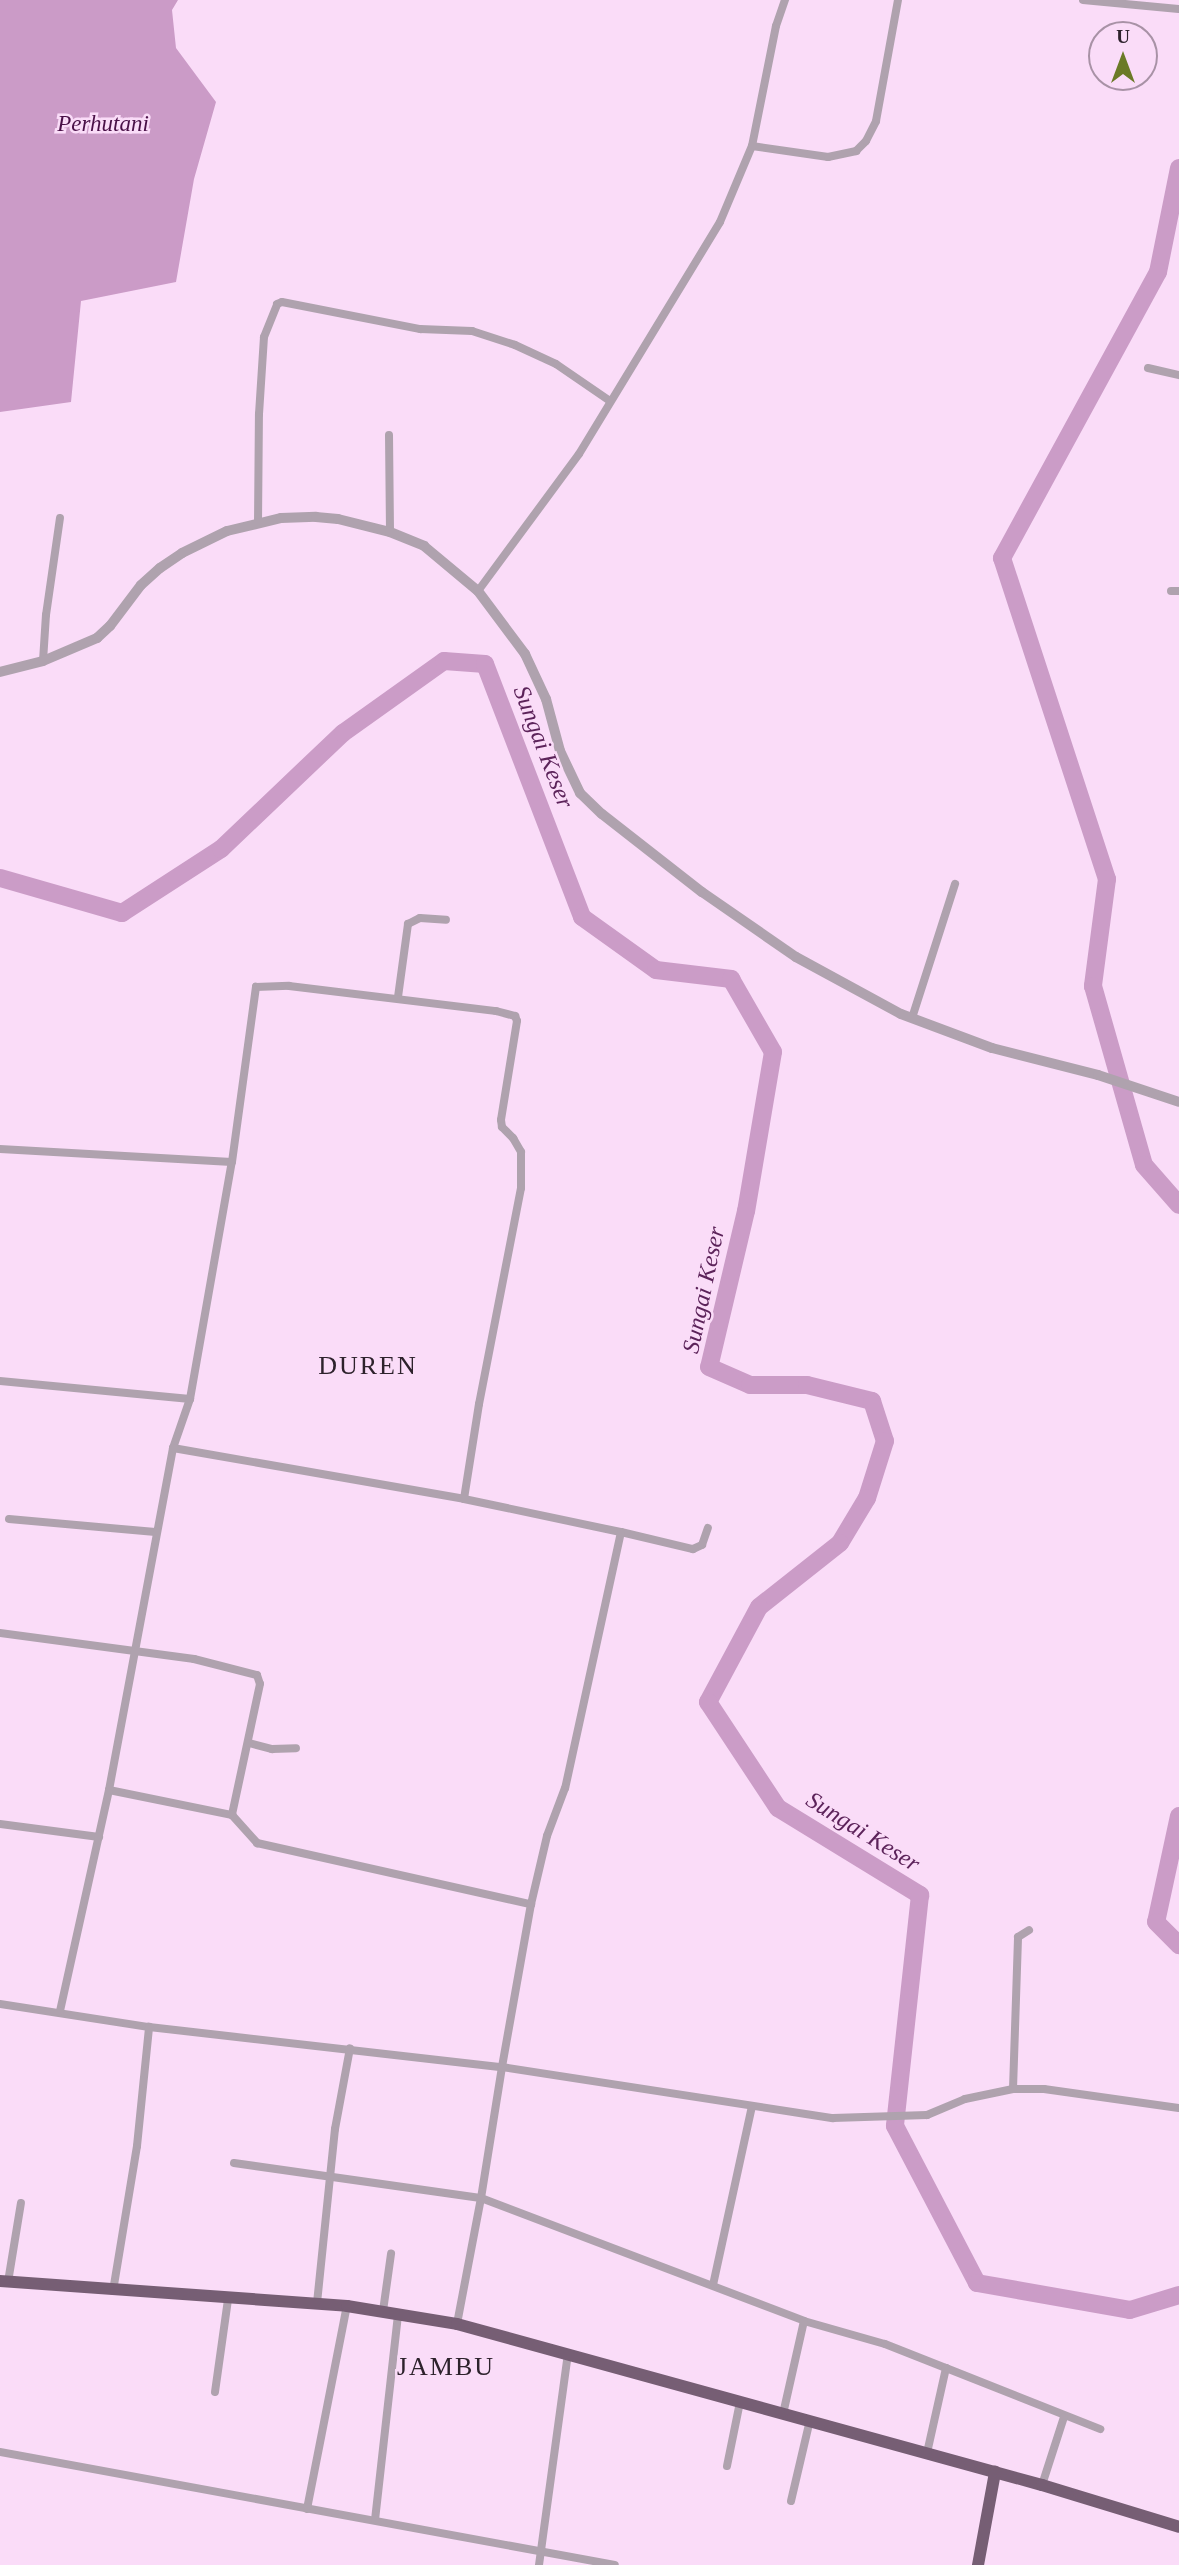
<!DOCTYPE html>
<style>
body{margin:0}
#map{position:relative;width:1179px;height:2565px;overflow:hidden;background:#fadcf8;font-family:"Times New Roman",serif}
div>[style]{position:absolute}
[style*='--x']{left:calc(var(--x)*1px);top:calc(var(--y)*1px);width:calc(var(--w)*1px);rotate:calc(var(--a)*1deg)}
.forest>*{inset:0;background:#cb9bc7}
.river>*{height:18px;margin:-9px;padding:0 9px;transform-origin:9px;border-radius:9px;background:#cb9cc7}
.minor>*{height:8px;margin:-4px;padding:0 4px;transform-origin:4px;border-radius:4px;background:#afa2ae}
.tertiary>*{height:10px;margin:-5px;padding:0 5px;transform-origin:5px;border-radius:5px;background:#afa2ae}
.trunk>*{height:12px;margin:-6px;padding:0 6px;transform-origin:6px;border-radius:6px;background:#765e74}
span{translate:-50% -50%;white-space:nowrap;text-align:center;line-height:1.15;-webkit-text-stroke:5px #fadcf8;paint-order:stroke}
.park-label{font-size:23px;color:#491047;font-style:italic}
.water-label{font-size:24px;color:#5c235a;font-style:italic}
.quarter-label{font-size:26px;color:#2d222c;letter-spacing:2px}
.north{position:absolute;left:1088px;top:21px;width:70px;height:70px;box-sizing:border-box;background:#fadcf8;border:2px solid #a892a6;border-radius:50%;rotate:0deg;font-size:19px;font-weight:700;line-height:28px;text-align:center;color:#2d222c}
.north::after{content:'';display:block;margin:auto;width:24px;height:32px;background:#6b7a27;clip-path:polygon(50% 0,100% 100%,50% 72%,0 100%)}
</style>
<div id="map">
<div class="forest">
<div style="clip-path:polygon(0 0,178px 0,172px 10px,176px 48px,216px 102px,194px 179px,176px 282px,81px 301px,71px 402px,0 412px)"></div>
</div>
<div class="river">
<div style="--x:1179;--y:168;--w:106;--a:101.4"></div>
<div style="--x:1158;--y:272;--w:326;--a:118.6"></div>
<div style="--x:1002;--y:558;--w:338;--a:71.9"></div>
<div style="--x:1107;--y:879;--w:108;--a:97.5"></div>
<div style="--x:1093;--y:986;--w:186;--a:74.1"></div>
<div style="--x:1144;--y:1165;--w:53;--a:48.8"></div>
<div style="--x:0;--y:878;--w:127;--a:16"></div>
<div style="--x:122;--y:913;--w:118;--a:-32.9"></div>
<div style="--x:221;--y:849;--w:168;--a:-43.6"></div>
<div style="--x:343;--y:733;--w:124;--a:-35.5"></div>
<div style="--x:444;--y:661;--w:41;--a:4.2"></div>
<div style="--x:485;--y:664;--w:271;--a:69"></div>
<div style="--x:582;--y:917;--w:91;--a:35.6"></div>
<div style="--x:656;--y:970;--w:76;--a:6.8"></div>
<div style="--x:731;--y:979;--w:84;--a:60.1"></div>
<div style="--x:773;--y:1052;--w:161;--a:99.6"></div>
<div style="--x:746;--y:1211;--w:160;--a:103.3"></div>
<div style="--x:709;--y:1367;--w:45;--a:23.7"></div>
<div style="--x:750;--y:1385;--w:57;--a:0"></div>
<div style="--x:807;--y:1385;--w:67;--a:13.8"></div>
<div style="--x:872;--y:1401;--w:42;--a:72"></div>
<div style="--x:885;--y:1441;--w:60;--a:107.5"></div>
<div style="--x:867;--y:1498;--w:52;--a:121"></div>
<div style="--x:840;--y:1543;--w:103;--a:141.7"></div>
<div style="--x:759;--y:1607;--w:108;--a:118.2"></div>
<div style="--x:708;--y:1702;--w:127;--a:56.6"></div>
<div style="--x:778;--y:1808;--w:167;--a:31.5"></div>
<div style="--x:920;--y:1895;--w:232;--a:96.2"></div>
<div style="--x:895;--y:2126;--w:177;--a:62.4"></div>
<div style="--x:977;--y:2283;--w:155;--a:10"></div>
<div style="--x:1130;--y:2310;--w:51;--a:-17"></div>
<div style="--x:1179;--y:1816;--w:108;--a:102.2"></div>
<div style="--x:1156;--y:1922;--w:33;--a:45"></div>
</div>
<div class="minor">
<div style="--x:1083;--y:0;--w:96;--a:5.4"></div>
<div style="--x:752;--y:146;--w:77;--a:8.2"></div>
<div style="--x:828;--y:157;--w:29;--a:-12"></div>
<div style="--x:856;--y:151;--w:14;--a:-45"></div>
<div style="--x:866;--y:141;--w:22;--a:-63"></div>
<div style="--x:876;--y:121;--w:123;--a:-79.7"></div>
<div style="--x:1148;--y:368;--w:32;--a:13"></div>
<div style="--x:389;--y:435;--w:97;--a:89.4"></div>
<div style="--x:258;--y:523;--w:109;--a:-89.5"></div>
<div style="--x:259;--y:414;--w:77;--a:-86.3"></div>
<div style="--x:264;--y:337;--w:35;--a:-68"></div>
<div style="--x:277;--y:304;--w:5;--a:-22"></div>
<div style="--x:282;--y:302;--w:141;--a:11.1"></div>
<div style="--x:420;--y:329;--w:52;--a:2.2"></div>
<div style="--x:472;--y:331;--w:45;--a:18"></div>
<div style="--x:515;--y:345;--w:45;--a:24.9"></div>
<div style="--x:556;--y:364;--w:65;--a:34.4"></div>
<div style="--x:478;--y:591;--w:170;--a:-53.6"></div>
<div style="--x:579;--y:454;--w:271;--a:-58.7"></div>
<div style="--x:720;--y:222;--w:82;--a:-67.2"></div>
<div style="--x:752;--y:146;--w:122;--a:-78.7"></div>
<div style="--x:776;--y:26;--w:28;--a:-71"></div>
<div style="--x:1171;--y:591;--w:8;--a:0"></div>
<div style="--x:43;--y:661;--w:46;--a:-86.3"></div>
<div style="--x:46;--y:615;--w:98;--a:-81.8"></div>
<div style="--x:398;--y:997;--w:74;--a:-82.2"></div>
<div style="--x:408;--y:924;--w:13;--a:-27"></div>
<div style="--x:420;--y:918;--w:26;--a:4"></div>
<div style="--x:912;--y:1018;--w:141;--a:-72.2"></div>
<div style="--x:0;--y:1149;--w:232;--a:3.2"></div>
<div style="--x:0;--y:1381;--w:191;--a:5.4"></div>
<div style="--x:173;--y:1448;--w:52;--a:-70.9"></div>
<div style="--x:190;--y:1399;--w:241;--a:-80"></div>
<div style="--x:232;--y:1162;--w:177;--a:-82.2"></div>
<div style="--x:256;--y:987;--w:33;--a:-2"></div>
<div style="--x:289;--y:986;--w:209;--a:6.9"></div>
<div style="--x:496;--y:1011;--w:20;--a:15"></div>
<div style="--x:515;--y:1016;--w:5;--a:68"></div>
<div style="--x:517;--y:1021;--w:100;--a:99.2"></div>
<div style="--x:501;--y:1120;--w:7;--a:82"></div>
<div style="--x:502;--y:1127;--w:16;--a:45"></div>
<div style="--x:513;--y:1138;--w:16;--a:60"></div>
<div style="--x:521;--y:1152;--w:36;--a:90"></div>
<div style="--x:521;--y:1188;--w:220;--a:101"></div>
<div style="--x:479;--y:1404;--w:96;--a:99"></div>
<div style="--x:9;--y:1519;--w:147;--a:5.1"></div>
<div style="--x:621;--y:1532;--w:74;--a:13.3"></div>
<div style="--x:693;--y:1549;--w:10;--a:-24"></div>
<div style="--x:702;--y:1545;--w:18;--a:-71"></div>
<div style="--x:0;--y:1633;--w:196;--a:7.6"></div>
<div style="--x:194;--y:1659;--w:65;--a:14.3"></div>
<div style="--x:257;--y:1675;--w:9;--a:72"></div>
<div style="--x:260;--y:1684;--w:134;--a:102.1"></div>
<div style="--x:249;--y:1743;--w:24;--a:15"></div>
<div style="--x:272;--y:1749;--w:24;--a:-2"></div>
<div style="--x:109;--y:1790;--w:126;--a:11.5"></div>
<div style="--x:232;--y:1815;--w:38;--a:48"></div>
<div style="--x:257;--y:1843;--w:281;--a:12.6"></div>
<div style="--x:0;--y:1824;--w:100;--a:7.5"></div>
<div style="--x:0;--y:2004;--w:151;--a:8.8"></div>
<div style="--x:149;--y:2027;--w:355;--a:6.5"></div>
<div style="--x:502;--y:2067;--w:133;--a:99.1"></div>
<div style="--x:481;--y:2198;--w:128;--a:100.8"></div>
<div style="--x:60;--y:2011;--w:226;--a:-77.5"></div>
<div style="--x:109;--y:1790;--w:348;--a:-79.4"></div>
<div style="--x:173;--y:1448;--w:295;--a:9.9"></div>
<div style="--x:464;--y:1499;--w:160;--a:11.9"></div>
<div style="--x:621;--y:1532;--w:262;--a:102.3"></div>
<div style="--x:565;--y:1788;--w:51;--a:110.6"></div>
<div style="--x:547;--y:1836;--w:70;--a:103.2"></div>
<div style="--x:531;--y:1904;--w:166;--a:100.1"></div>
<div style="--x:502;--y:2067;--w:335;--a:8.8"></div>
<div style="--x:833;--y:2118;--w:94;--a:-1.8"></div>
<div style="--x:927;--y:2115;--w:41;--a:-22.8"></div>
<div style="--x:965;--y:2099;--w:49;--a:-11.8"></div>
<div style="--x:1013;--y:2089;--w:31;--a:0"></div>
<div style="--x:1044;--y:2089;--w:136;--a:8"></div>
<div style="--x:1013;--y:2089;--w:152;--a:-88.1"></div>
<div style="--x:1018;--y:1937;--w:13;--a:-32"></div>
<div style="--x:234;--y:2163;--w:249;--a:8.1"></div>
<div style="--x:481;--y:2198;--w:346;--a:20.8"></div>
<div style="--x:804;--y:2321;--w:84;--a:15.9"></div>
<div style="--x:885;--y:2344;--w:66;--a:21.5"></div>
<div style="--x:946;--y:2368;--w:87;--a:102.6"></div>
<div style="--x:8;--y:2282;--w:80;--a:-80.7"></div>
<div style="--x:713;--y:2285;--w:183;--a:-77.7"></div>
<div style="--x:113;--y:2291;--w:147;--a:-80.6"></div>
<div style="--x:137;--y:2146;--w:120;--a:-84.2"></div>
<div style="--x:317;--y:2303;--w:175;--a:-84.1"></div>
<div style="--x:335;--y:2129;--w:82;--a:-79.5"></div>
<div style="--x:383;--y:2311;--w:58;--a:-82"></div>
<div style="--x:946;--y:2368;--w:166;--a:21.6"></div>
<div style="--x:215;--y:2392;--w:94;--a:-82"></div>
<div style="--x:783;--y:2414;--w:95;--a:-77.3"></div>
<div style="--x:0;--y:2452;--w:625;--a:10.41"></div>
<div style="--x:727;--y:2466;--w:65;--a:-78.5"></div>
<div style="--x:1042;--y:2485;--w:71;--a:-72.1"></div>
<div style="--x:791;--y:2501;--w:83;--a:-76.8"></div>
<div style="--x:307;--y:2509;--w:207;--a:-78.9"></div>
<div style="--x:375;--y:2520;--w:207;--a:-83.6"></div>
<div style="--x:539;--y:2565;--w:214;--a:-82.2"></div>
</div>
<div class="tertiary">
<div style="--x:0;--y:672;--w:44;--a:-14.3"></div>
<div style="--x:43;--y:661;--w:59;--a:-23.1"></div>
<div style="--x:97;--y:638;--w:18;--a:-43"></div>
<div style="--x:110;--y:626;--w:51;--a:-52.9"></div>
<div style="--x:141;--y:585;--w:25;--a:-42"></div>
<div style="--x:160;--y:568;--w:27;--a:-34"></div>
<div style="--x:182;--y:553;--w:50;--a:-26.1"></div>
<div style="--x:227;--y:531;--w:56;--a:-13.5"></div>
<div style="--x:281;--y:518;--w:35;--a:-2"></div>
<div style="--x:316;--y:517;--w:22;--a:5"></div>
<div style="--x:338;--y:519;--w:54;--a:14"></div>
<div style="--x:390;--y:532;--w:37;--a:22"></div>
<div style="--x:424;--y:546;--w:70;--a:39.8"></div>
<div style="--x:478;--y:591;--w:79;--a:53.3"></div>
<div style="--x:525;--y:654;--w:50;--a:65"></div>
<div style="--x:546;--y:699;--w:54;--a:74.9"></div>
<div style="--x:560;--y:751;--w:47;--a:64.5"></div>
<div style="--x:580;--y:793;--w:30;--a:44"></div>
<div style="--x:602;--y:814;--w:127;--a:38"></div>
<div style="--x:702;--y:892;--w:114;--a:34.7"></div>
<div style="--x:796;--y:957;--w:119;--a:28.5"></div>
<div style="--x:901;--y:1014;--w:97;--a:20.5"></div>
<div style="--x:992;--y:1048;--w:109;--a:14.3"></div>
<div style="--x:1098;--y:1075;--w:85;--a:18.4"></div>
</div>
<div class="trunk">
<div style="--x:0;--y:2281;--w:348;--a:4.1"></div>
<div style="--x:347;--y:2306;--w:111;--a:9.3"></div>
<div style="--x:457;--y:2324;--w:607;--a:15.39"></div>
<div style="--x:1042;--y:2485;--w:143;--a:17"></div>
<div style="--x:978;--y:2565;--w:95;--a:-79.6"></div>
</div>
<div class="park-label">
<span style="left:103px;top:124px">Perhutani</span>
</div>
<div class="water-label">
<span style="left:543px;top:747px;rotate:69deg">Sungai Keser</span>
<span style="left:704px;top:1290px;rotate:-78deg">Sungai Keser</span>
<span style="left:863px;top:1832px;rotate:32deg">Sungai Keser</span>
</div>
<div class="quarter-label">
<span style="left:368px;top:1366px">DUREN</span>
<span style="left:446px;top:2367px">JAMBU</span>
</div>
<div class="north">U</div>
</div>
